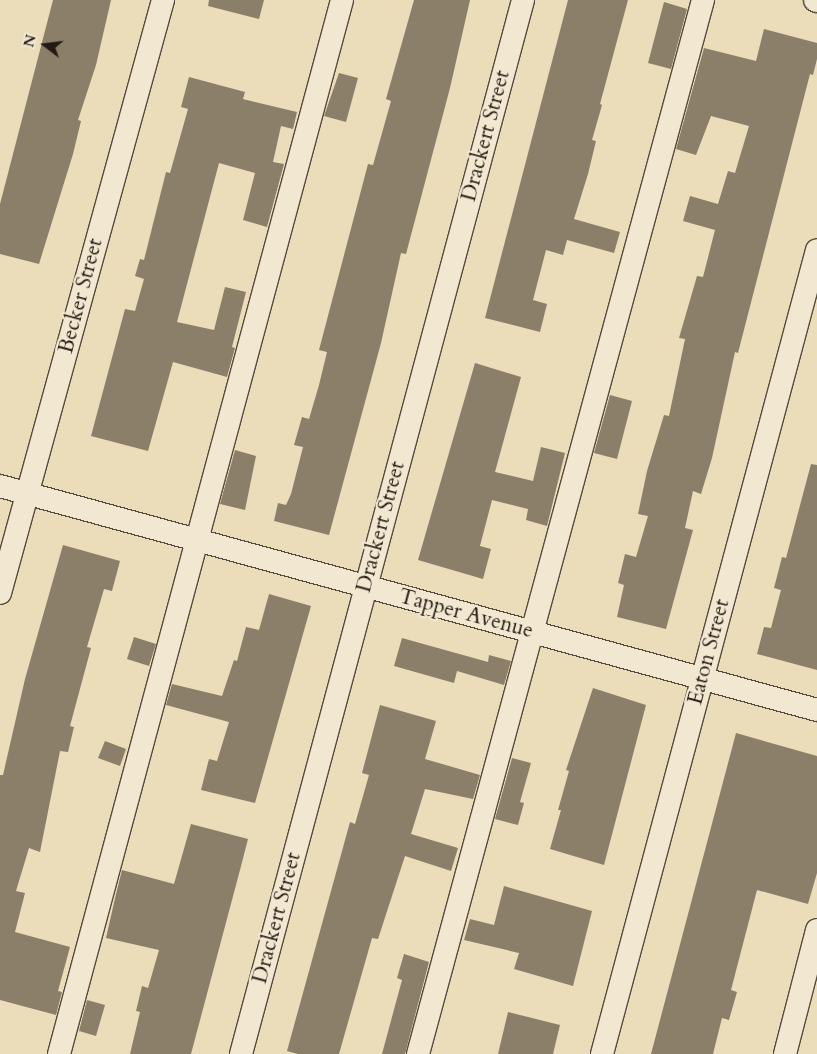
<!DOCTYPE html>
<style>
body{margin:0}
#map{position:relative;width:817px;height:1054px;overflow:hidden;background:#ebdcba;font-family:Cardo,serif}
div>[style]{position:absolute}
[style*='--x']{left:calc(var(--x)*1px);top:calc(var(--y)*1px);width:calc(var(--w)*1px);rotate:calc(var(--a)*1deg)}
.building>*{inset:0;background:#8c7f69}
.roads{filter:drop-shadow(1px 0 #564a3c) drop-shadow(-1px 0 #564a3c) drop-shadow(0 1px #564a3c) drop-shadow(0 -1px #564a3c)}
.minor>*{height:22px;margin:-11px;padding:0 11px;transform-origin:11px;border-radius:11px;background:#f2e8d2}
span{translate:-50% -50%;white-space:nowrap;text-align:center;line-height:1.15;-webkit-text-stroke:4.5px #f2e8d2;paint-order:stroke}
.street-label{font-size:21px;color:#251a12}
.north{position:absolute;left:20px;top:20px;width:50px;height:50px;-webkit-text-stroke:4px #f2e8d2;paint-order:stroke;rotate:285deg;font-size:14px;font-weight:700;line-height:20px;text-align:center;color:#251a12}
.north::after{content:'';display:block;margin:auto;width:18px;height:22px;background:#251a12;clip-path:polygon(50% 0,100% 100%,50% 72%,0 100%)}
</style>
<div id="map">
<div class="building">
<div style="clip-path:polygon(53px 0,111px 0,96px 65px,78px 120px,81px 121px,73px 154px,39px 264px,0 254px,0 204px)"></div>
<div style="clip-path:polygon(209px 0,264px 0,259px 19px,208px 6px)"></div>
<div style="clip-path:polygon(414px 0,470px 0,450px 88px,406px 254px,401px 253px,381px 343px,329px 535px,274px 521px,278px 503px,286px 505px,291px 494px,303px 447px,294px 445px,302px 417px,309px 419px,319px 385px,327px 352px,319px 350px,368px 164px,373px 165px,391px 101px,386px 99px)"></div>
<div style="clip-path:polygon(568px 0,628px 0,600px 104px,602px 105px,592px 140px,596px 141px,588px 174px,574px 219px,620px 232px,614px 253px,567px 240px,563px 255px,546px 250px,533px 300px,547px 304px,540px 332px,485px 318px)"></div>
<div style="clip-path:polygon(664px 2px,687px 9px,671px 69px,648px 63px)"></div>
<div style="clip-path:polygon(764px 29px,817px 43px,817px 59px,813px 75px,810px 74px,738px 353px,735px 352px,712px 458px,701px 494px,693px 491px,685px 528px,693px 530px,666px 629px,617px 617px,624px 585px,618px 583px,625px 554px,636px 557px,648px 516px,638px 514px,647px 471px,664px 415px,669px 416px,685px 339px,679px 338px,697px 276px,703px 277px,715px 230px,683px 221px,690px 196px,718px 204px,728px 171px,735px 173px,749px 126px,711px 116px,696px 155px,676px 149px,704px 48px,756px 61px)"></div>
<div style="clip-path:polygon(339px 73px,358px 78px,346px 122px,324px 116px)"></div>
<div style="clip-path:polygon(189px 77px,245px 92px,243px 99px,297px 112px,293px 129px,281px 126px,273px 162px,284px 164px,267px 227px,243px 220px,255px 173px,219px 163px,177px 322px,214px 330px,225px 287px,246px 292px,232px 347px,235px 348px,227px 377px,173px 362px,148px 451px,91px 436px,125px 309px,135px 311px,144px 279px,135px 276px,140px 259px,144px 260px,166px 172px,170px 173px,188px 109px,181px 107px)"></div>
<div style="clip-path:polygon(475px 363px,521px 377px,495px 472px,533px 481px,541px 447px,565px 453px,547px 526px,526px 520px,528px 509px,492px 500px,480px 546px,491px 549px,483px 579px,418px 560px)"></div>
<div style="clip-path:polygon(610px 395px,632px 401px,617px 459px,594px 453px)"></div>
<div style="clip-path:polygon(235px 450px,256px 456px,245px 510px,220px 504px)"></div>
<div style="clip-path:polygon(811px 464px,817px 465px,817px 670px,757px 654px,764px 627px,771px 628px,781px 590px,774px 588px,782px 557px,786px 558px)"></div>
<div style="clip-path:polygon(63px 545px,120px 561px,112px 591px,104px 589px,87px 647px,91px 648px,70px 726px,74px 727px,68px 752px,60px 751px,40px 852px,29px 848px,16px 891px,25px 893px,15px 932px,70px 947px,58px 991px,62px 992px,56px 1015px,0 1000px,0 775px,3px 775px,25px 679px)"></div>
<div style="clip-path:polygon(269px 594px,311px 606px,255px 803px,201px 790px,209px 759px,217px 761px,229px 722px,166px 705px,172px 684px,222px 696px,234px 660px,237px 661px,246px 627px,259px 630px)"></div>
<div style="clip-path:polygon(134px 637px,156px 644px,149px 666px,127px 659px)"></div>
<div style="clip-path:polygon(402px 638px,488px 662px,489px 655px,511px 661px,504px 685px,457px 671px,454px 683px,394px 666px)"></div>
<div style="clip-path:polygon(593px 688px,646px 705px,604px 865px,550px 849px,561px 810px,558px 810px,569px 771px,566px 770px)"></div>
<div style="clip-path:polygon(380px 705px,436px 721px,425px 759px,480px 775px,473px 799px,425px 789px,411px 834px,458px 848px,451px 871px,405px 856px,378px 939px,372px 938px,339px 1054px,298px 1054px,287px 1051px,350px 822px,355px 824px,369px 775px,362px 773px)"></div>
<div style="clip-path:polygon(736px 733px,817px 756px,817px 873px,808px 904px,757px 890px,731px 990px,737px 992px,729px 1020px,722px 1018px,713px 1054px,651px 1054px)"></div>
<div style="clip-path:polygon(105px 741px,126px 749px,120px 766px,98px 758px)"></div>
<div style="clip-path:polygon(512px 758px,531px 763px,520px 802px,524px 803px,518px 825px,495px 819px)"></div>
<div style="clip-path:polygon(191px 824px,248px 839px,240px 870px,191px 1054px,130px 1054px,140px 1012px,136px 1011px,142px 986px,148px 988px,159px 950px,106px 938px,116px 894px,122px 870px,174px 884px)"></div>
<div style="clip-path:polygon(504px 886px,592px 911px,573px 986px,514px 969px,519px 953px,464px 940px,470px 919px,494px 925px)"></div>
<div style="clip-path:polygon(404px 954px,429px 962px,405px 1054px,382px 1054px,402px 980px,397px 978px)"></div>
<div style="clip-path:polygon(87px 1000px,105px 1005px,96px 1036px,79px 1031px)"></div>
<div style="clip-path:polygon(508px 1012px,560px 1025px,553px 1054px,498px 1054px)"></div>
</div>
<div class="roads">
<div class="minor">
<div style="--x:815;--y:0;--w:2;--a:27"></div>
<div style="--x:0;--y:486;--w:847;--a:15.33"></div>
<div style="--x:0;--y:593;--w:615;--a:-74.63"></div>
<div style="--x:59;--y:1054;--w:1091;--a:-74.97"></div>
<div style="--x:241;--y:1054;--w:1091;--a:-75.02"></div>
<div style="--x:418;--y:1054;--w:1092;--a:-74.87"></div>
<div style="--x:602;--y:1054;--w:832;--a:-75.03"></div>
<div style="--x:785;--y:1054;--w:128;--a:-75.5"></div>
</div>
</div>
<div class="street-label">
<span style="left:486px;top:136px;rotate:-75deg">Drackert Street</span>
<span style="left:81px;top:296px;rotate:-75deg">Becker Street</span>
<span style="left:381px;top:527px;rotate:-75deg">Drackert Street</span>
<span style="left:466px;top:614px;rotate:15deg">Tapper Avenue</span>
<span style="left:709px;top:652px;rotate:-75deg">Eaton Street</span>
<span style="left:277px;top:918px;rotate:-75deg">Drackert Street</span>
</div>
<div class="north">N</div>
</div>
